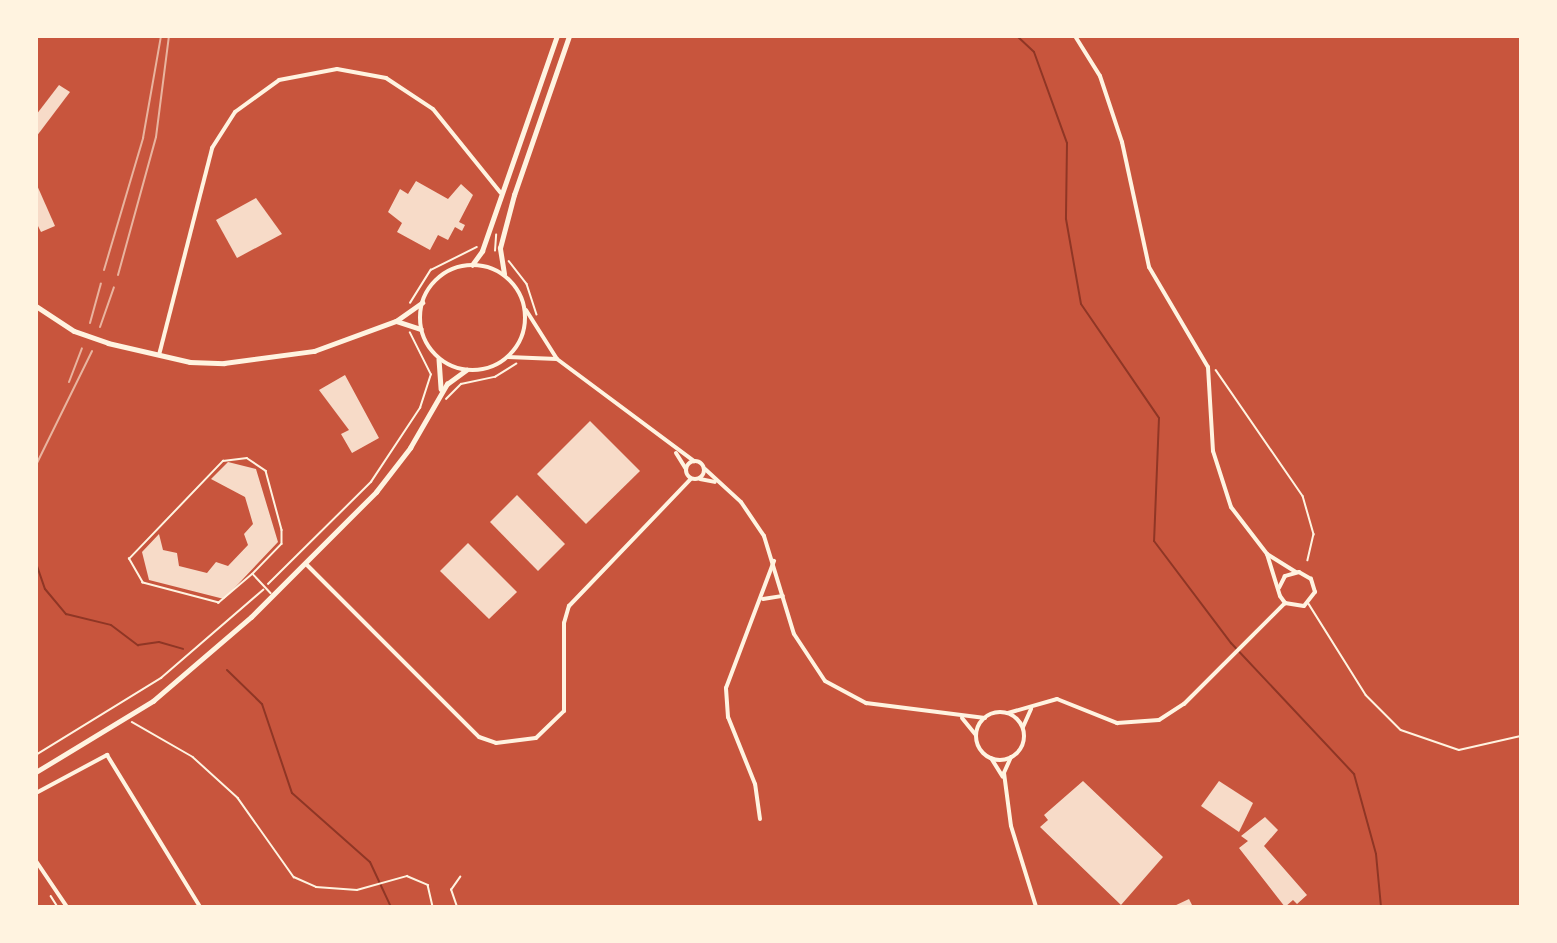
<!DOCTYPE html>
<style>
body{margin:0}
#map{position:relative;width:1557px;height:943px;overflow:hidden;background:#c8553d;font-family:Arial,sans-serif}
div>[style]{position:absolute}
[style*='--x']{left:calc(var(--x)*1px);top:calc(var(--y)*1px);width:calc(var(--w)*1px);rotate:calc(var(--a)*1deg)}
.stream>*{height:2px;margin:-1px;padding:0 1px;transform-origin:1px;border-radius:1px;background:#8f3625}
.building>*{inset:0;background:#f7dbc8}
.path>*{height:1.5px;margin:-0.75px;padding:0 0.75px;transform-origin:0.75px;border-radius:0.75px;background:#fff3e0}
.service>*{height:1.5px;margin:-0.75px;padding:0 0.75px;transform-origin:0.75px;border-radius:0.75px;background:#fff3e0}
.minor>*{height:4px;margin:-2px;padding:0 2px;transform-origin:2px;border-radius:2px;background:#fff3e0}
.minor>.ring{margin:-2px;padding:0;box-sizing:content-box;background:none;border:4px solid #fff3e0;border-radius:50%}
.tertiary>*{height:4.5px;margin:-2.25px;padding:0 2.25px;transform-origin:2.25px;border-radius:2.25px;background:#fff3e0}
.tertiary>.ring{margin:-2.25px;padding:0;box-sizing:content-box;background:none;border:4.5px solid #fff3e0;border-radius:50%}
.rail>*{height:2px;margin:-1px;padding:0 1px;transform-origin:1px;border-radius:1px;background:#e9b49f}
span{translate:-50% -50%;white-space:nowrap;text-align:center;line-height:1.15;-webkit-text-stroke:5px #fff3e0;paint-order:stroke}
.frame{position:absolute;inset:0;border:38px solid #fff3e0;pointer-events:none}
</style>
<div id="map">
<div class="stream">
<div style="--x:1017;--y:36;--w:23;--a:43"></div>
<div style="--x:1034;--y:52;--w:97;--a:70.1"></div>
<div style="--x:1067;--y:143;--w:76;--a:90.8"></div>
<div style="--x:1066;--y:219;--w:86;--a:80"></div>
<div style="--x:1081;--y:304;--w:138;--a:55.6"></div>
<div style="--x:1159;--y:418;--w:123;--a:92.3"></div>
<div style="--x:1154;--y:541;--w:128;--a:53"></div>
<div style="--x:1231;--y:643;--w:180;--a:46.8"></div>
<div style="--x:1354;--y:774;--w:83;--a:74.6"></div>
<div style="--x:1376;--y:854;--w:53;--a:84.6"></div>
<div style="--x:37;--y:566;--w:24;--a:71"></div>
<div style="--x:45;--y:589;--w:33;--a:50"></div>
<div style="--x:66;--y:614;--w:46;--a:13.7"></div>
<div style="--x:111;--y:625;--w:34;--a:37"></div>
<div style="--x:138;--y:645;--w:21;--a:-8"></div>
<div style="--x:159;--y:642;--w:25;--a:16"></div>
<div style="--x:227;--y:670;--w:49;--a:44.2"></div>
<div style="--x:262;--y:704;--w:94;--a:71.4"></div>
<div style="--x:292;--y:793;--w:104;--a:41.5"></div>
<div style="--x:370;--y:862;--w:50;--a:65"></div>
</div>
<div class="building">
<div style="clip-path:polygon(59px 85px,70px 92px,36px 137px,36px 115px)"></div>
<div style="clip-path:polygon(416px 181px,448px 199px,461px 184px,473px 195px,459px 222px,465px 225px,462px 231px,455px 227px,448px 240px,438px 235px,430px 250px,397px 232px,402px 223px,388px 212px,400px 189px,408px 194px)"></div>
<div style="clip-path:polygon(36px 183px,55px 226px,41px 232px,36px 222px)"></div>
<div style="clip-path:polygon(256px 198px,282px 234px,237px 258px,216px 220px)"></div>
<div style="clip-path:polygon(345px 375px,379px 438px,352px 453px,341px 434px,349px 430px,319px 390px)"></div>
<div style="clip-path:polygon(590px 421px,640px 471px,586px 524px,537px 474px)"></div>
<div style="clip-path:polygon(228px 462px,256px 469px,278px 542px,224px 599px,149px 580px,142px 552px,159px 534px,163px 550px,177px 553px,179px 566px,207px 573px,216px 562px,228px 566px,248px 545px,244px 534px,253px 524px,245px 497px,211px 479px)"></div>
<div style="clip-path:polygon(517px 495px,565px 544px,538px 571px,490px 522px)"></div>
<div style="clip-path:polygon(468px 543px,517px 592px,489px 619px,440px 571px)"></div>
<div style="clip-path:polygon(1083px 781px,1163px 857px,1121px 905px,1040px 827px,1048px 820px,1044px 815px)"></div>
<div style="clip-path:polygon(1219px 781px,1253px 803px,1239px 832px,1201px 806px)"></div>
<div style="clip-path:polygon(1265px 817px,1278px 830px,1264px 846px,1307px 895px,1297px 904px,1293px 900px,1285px 907px,1239px 848px,1248px 841px,1241px 836px)"></div>
<div style="clip-path:polygon(1189px 899px,1193px 907px,1172px 907px)"></div>
</div>
<div class="path">
<div style="--x:495;--y:251;--w:16;--a:-86"></div>
<div style="--x:509;--y:261;--w:29;--a:52"></div>
<div style="--x:527;--y:284;--w:32;--a:72"></div>
<div style="--x:410;--y:303;--w:39;--a:-58"></div>
<div style="--x:431;--y:270;--w:51;--a:-26.6"></div>
<div style="--x:1216;--y:370;--w:153;--a:55.4"></div>
<div style="--x:1303;--y:496;--w:40;--a:74"></div>
<div style="--x:1314;--y:534;--w:27;--a:103"></div>
<div style="--x:446;--y:399;--w:21;--a:-45"></div>
<div style="--x:461;--y:384;--w:35;--a:-12"></div>
<div style="--x:495;--y:377;--w:25;--a:-32"></div>
<div style="--x:268;--y:584;--w:145;--a:-44.7"></div>
<div style="--x:371;--y:482;--w:89;--a:-56.5"></div>
<div style="--x:420;--y:408;--w:35;--a:-72"></div>
<div style="--x:431;--y:375;--w:47;--a:-116.6"></div>
<div style="--x:132;--y:722;--w:70;--a:29.8"></div>
<div style="--x:193;--y:757;--w:61;--a:42.3"></div>
<div style="--x:238;--y:798;--w:97;--a:54.7"></div>
<div style="--x:294;--y:877;--w:24;--a:24"></div>
<div style="--x:316;--y:887;--w:41;--a:4.2"></div>
<div style="--x:357;--y:890;--w:52;--a:-15.6"></div>
<div style="--x:407;--y:876;--w:23;--a:23"></div>
<div style="--x:428;--y:885;--w:23;--a:77"></div>
<div style="--x:36;--y:755;--w:147;--a:-31.6"></div>
<div style="--x:161;--y:678;--w:135;--a:-40.8"></div>
<div style="--x:51;--y:896;--w:13;--a:58"></div>
<div style="--x:457;--y:907;--w:18;--a:-109"></div>
<div style="--x:451;--y:890;--w:16;--a:-55"></div>
</div>
<div class="service">
<div style="--x:253;--y:574;--w:45;--a:139.5"></div>
<div style="--x:219;--y:603;--w:79;--a:-165.3"></div>
<div style="--x:143;--y:583;--w:28;--a:-120"></div>
<div style="--x:129;--y:559;--w:136;--a:-46.2"></div>
<div style="--x:223;--y:461;--w:24;--a:-7"></div>
<div style="--x:247;--y:458;--w:23;--a:34"></div>
<div style="--x:266;--y:471;--w:61;--a:74.8"></div>
<div style="--x:282;--y:530;--w:14;--a:90"></div>
<div style="--x:282;--y:544;--w:42;--a:134"></div>
<div style="--x:253;--y:574;--w:26;--a:47"></div>
<div style="--x:1309;--y:604;--w:107;--a:57.9"></div>
<div style="--x:1366;--y:695;--w:49;--a:45"></div>
<div style="--x:1401;--y:730;--w:61;--a:19"></div>
<div style="--x:1459;--y:750;--w:64;--a:-12.7"></div>
</div>
<div class="minor">
<div style="--x:1075;--y:36;--w:47;--a:58"></div>
<div style="--x:1100;--y:76;--w:70;--a:71.6"></div>
<div style="--x:1122;--y:142;--w:128;--a:77.8"></div>
<div style="--x:1149;--y:267;--w:116;--a:59.5"></div>
<div style="--x:1208;--y:367;--w:84;--a:86.6"></div>
<div style="--x:1213;--y:451;--w:59;--a:72.2"></div>
<div style="--x:1231;--y:507;--w:59;--a:52.5"></div>
<div style="--x:1267;--y:554;--w:34;--a:32"></div>
<div style="--x:526;--y:310;--w:58;--a:57.7"></div>
<div style="--x:159;--y:355;--w:214;--a:-75.6"></div>
<div style="--x:212;--y:148;--w:43;--a:-57.4"></div>
<div style="--x:235;--y:112;--w:54;--a:-36"></div>
<div style="--x:279;--y:80;--w:59;--a:-10.7"></div>
<div style="--x:337;--y:69;--w:50;--a:10.4"></div>
<div style="--x:386;--y:78;--w:56;--a:33.4"></div>
<div style="--x:433;--y:109;--w:107;--a:51.1"></div>
<div style="--x:508;--y:357;--w:49;--a:2.3"></div>
<div style="--x:557;--y:359;--w:171;--a:36.7"></div>
<div style="--x:676;--y:453;--w:19;--a:58"></div>
<div class="ring" style="left:686px;top:461px;width:14px;height:14px"></div>
<div style="--x:705;--y:469;--w:49;--a:42.5"></div>
<div style="--x:741;--y:502;--w:41;--a:55.9"></div>
<div style="--x:764;--y:536;--w:102;--a:73"></div>
<div style="--x:794;--y:634;--w:56;--a:56.6"></div>
<div style="--x:825;--y:681;--w:47;--a:28.2"></div>
<div style="--x:866;--y:703;--w:120;--a:7.2"></div>
<div style="--x:700;--y:479;--w:15;--a:11"></div>
<div style="--x:1267;--y:554;--w:44;--a:72.8"></div>
<div style="--x:1280;--y:596;--w:9;--a:54"></div>
<div style="--x:1285;--y:603;--w:19;--a:9"></div>
<div style="--x:1304;--y:606;--w:18;--a:-52"></div>
<div style="--x:1315;--y:592;--w:14;--a:-107"></div>
<div style="--x:1311;--y:579;--w:14;--a:-150"></div>
<div style="--x:1299;--y:572;--w:15;--a:164"></div>
<div style="--x:1285;--y:576;--w:13;--a:117"></div>
<div style="--x:307;--y:565;--w:243;--a:45"></div>
<div style="--x:479;--y:737;--w:18;--a:19"></div>
<div style="--x:496;--y:743;--w:40;--a:-7.1"></div>
<div style="--x:536;--y:738;--w:39;--a:-44"></div>
<div style="--x:564;--y:711;--w:88;--a:-90"></div>
<div style="--x:564;--y:623;--w:18;--a:-74"></div>
<div style="--x:569;--y:606;--w:176;--a:-46.2"></div>
<div style="--x:763;--y:599;--w:20;--a:-9"></div>
<div class="ring" style="left:976px;top:712px;width:44px;height:44px"></div>
<div style="--x:1008;--y:713;--w:51;--a:-15.9"></div>
<div style="--x:1057;--y:699;--w:65;--a:21.8"></div>
<div style="--x:1117;--y:723;--w:42;--a:-4.1"></div>
<div style="--x:1159;--y:720;--w:30;--a:-33"></div>
<div style="--x:1184;--y:704;--w:143;--a:-45"></div>
<div style="--x:962;--y:718;--w:22;--a:51"></div>
<div style="--x:1023;--y:727;--w:20;--a:-66"></div>
<div style="--x:1011;--y:757;--w:17;--a:114"></div>
<div style="--x:1004;--y:773;--w:53;--a:82.5"></div>
<div style="--x:1011;--y:826;--w:85;--a:72.8"></div>
<div style="--x:991;--y:758;--w:22;--a:58"></div>
<div style="--x:36;--y:793;--w:81;--a:-28.2"></div>
<div style="--x:107;--y:755;--w:178;--a:58.5"></div>
<div style="--x:760;--y:819;--w:35;--a:-98"></div>
<div style="--x:755;--y:784;--w:72;--a:-111.9"></div>
<div style="--x:728;--y:717;--w:29;--a:-94"></div>
<div style="--x:726;--y:688;--w:136;--a:-69.3"></div>
<div style="--x:36;--y:861;--w:55;--a:56"></div>
</div>
<div class="tertiary">
<div style="--x:472;--y:265;--w:17;--a:-54"></div>
<div style="--x:482;--y:251;--w:228;--a:-70.8"></div>
<div class="ring" style="left:420px;top:265px;width:101.5px;height:101.5px"></div>
<div style="--x:504;--y:274;--w:26;--a:-99"></div>
<div style="--x:500;--y:248;--w:55;--a:-75.2"></div>
<div style="--x:514;--y:195;--w:168;--a:-70.9"></div>
<div style="--x:36;--y:306;--w:45;--a:33.3"></div>
<div style="--x:74;--y:331;--w:36;--a:19"></div>
<div style="--x:108;--y:343;--w:84;--a:13"></div>
<div style="--x:190;--y:362;--w:34;--a:2"></div>
<div style="--x:224;--y:363;--w:91;--a:-7.6"></div>
<div style="--x:314;--y:351;--w:87;--a:-20.1"></div>
<div style="--x:396;--y:321;--w:32;--a:-35"></div>
<div style="--x:396;--y:321;--w:26;--a:18"></div>
<div style="--x:439;--y:359;--w:30;--a:86"></div>
<div style="--x:36;--y:772;--w:137;--a:-31.3"></div>
<div style="--x:153;--y:701;--w:129;--a:-40.6"></div>
<div style="--x:251;--y:617;--w:177;--a:-45"></div>
<div style="--x:376;--y:492;--w:56;--a:-52.3"></div>
<div style="--x:410;--y:448;--w:74;--a:-60"></div>
<div style="--x:447;--y:384;--w:24;--a:-36"></div>
</div>
<div class="rail">
<div style="--x:104;--y:270;--w:138;--a:-73.5"></div>
<div style="--x:143;--y:138;--w:104;--a:-80"></div>
<div style="--x:118;--y:275;--w:143;--a:-74.6"></div>
<div style="--x:156;--y:137;--w:102;--a:-82.7"></div>
<div style="--x:90;--y:323;--w:41;--a:-74.6"></div>
<div style="--x:100;--y:327;--w:42;--a:-70.7"></div>
<div style="--x:69;--y:382;--w:36;--a:-69"></div>
<div style="--x:36;--y:465;--w:127;--a:-63.8"></div>
</div>
<div class="frame"></div>
</div>
